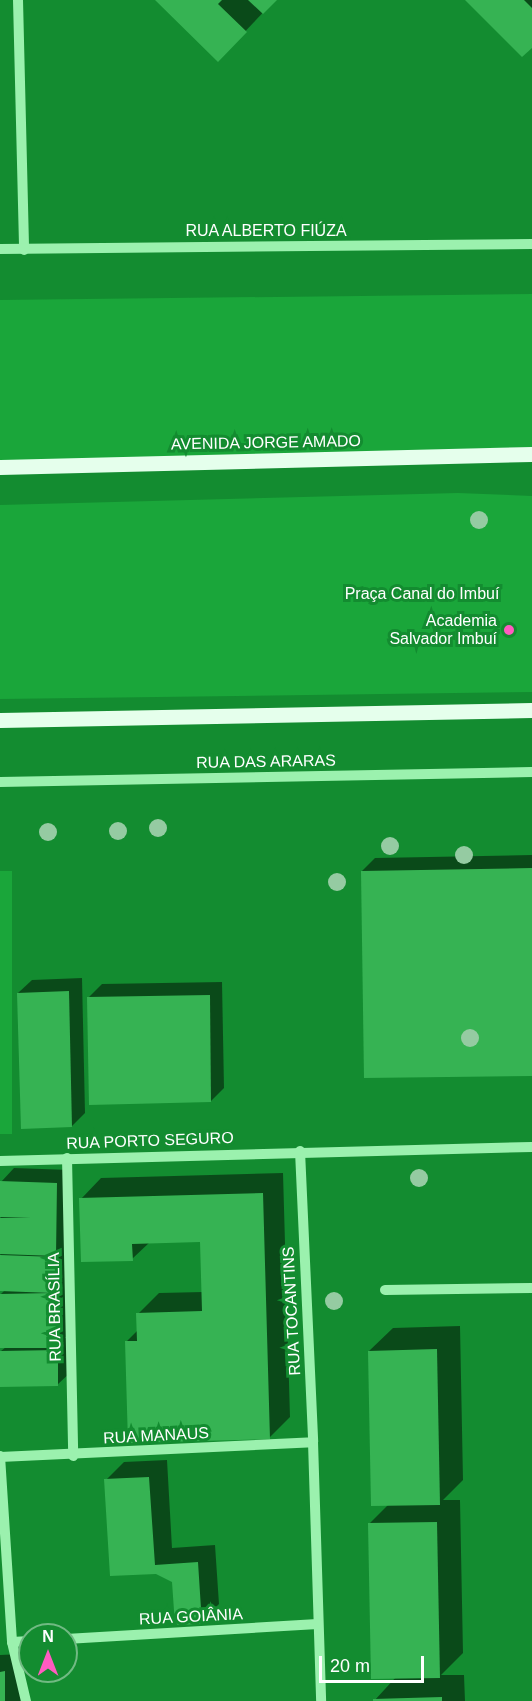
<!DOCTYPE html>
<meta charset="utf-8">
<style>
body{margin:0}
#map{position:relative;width:532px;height:1701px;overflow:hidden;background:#138c30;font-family:Helvetica,sans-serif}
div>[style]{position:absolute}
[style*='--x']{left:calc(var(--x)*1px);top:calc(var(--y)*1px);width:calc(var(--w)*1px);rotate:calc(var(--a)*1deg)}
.green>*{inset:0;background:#1aa63a}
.shadow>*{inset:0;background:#0007}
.building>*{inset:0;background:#36b353}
.minor>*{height:10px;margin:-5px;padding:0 5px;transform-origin:5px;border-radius:5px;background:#9bf1ae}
.major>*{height:15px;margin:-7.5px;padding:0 7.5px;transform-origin:7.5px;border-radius:7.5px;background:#e5ffec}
.trees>*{width:18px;height:18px;margin:-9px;border-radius:50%;background:#95cba2}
.dots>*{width:16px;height:16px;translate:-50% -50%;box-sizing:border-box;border:3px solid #138c30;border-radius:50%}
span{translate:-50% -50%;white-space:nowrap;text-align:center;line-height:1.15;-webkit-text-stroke:6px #138c30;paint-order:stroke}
.street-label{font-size:16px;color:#fff}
.park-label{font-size:16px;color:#fff}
.poi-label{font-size:16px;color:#fff}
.right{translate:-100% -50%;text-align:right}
.north{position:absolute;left:18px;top:1623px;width:60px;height:60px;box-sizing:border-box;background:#138c30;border:2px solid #71ba83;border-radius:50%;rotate:0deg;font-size:16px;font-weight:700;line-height:24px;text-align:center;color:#fff}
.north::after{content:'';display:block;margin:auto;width:21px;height:27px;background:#ff5bc0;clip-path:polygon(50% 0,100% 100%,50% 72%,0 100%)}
.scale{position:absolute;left:319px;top:1656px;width:105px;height:27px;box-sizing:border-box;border:3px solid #fff;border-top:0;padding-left:8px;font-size:18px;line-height:21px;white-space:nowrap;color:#fff;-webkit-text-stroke:4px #138c30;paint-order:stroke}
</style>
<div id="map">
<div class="green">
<div style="clip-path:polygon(532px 294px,532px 447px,0 463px,0 300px)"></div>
<div style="clip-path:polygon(458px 493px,532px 496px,532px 692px,0 699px,0 505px)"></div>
<div style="clip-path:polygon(0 871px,12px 871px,12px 1134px,0 1134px)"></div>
</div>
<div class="shadow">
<div style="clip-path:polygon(157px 0,275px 0,218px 60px)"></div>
<div style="clip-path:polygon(467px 0,532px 0,532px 46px)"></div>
<div style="clip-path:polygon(532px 855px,532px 1074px,362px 871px,375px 858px)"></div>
<div style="clip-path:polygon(82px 978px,85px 1113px,72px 1126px,18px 993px,32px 980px)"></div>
<div style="clip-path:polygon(222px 982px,224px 1088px,211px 1101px,89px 997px,102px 984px)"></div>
<div style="clip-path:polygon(14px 1168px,70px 1170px,69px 1334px,65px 1338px,71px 1338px,71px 1372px,57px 1385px,1px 1351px,6px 1347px,1px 1294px,5px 1290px,0 1290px,1px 1182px)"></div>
<div style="clip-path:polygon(283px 1173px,290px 1417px,269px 1438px,127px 1341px,138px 1330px,138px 1314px,159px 1293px,203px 1292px,202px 1241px,150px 1242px,132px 1259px,81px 1199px,101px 1178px)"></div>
<div style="clip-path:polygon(460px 1326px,463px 1480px,443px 1500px,460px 1500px,463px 1653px,441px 1675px,464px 1675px,465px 1701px,374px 1701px,396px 1677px,369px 1524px,389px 1504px,369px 1351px,393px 1328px)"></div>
<div style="clip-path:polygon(167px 1460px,172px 1548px,215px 1545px,219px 1604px,201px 1622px,174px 1581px,156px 1572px,106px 1480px,124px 1462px)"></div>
<div style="clip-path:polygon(22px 1654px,22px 1701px,0 1701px,0 1655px)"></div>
</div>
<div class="building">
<div style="clip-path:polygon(155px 0,222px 0,218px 4px,247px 32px,218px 62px)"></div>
<div style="clip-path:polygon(248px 0,277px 0,263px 14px)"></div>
<div style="clip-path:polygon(465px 0,524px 0,532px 8px,532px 48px,522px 57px)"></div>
<div style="clip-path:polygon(532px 868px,532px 1076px,364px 1078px,361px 871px)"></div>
<div style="clip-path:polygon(69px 991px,72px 1127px,21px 1129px,17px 993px)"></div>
<div style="clip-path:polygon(210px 995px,211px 1102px,89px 1105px,87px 997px)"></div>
<div style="clip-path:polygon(0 1181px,57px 1183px,56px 1256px,0 1254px,0 1218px,31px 1218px,0 1217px)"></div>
<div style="clip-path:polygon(263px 1193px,270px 1439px,128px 1443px,125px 1341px,137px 1341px,136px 1313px,202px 1311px,200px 1242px,132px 1244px,133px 1261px,81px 1262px,79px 1198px)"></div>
<div style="clip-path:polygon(0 1255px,57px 1257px,56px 1348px,0 1348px,0 1294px,52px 1293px,0 1291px)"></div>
<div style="clip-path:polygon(437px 1349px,440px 1505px,371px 1506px,368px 1351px)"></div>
<div style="clip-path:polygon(58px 1350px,58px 1386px,0 1387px,0 1351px)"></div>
<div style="clip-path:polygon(149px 1477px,155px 1565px,198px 1562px,202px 1624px,175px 1625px,172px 1582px,156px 1574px,110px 1576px,104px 1479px)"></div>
<div style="clip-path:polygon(437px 1522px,440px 1678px,371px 1679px,368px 1523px)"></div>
<div style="clip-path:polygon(5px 1671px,5px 1701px,0 1701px,0 1672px)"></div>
<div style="clip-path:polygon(442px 1697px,442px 1701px,373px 1701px,373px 1699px)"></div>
</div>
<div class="minor">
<div style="--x:18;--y:0;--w:250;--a:88.6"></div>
<div style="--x:0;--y:249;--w:532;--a:-0.54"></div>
<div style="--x:0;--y:782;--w:532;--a:-1.08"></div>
<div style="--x:300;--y:1151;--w:291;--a:87.4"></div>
<div style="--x:313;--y:1442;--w:259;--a:88.2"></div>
<div style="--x:67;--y:1158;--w:298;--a:88.8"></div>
<div style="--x:0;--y:1161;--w:532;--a:-1.51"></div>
<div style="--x:385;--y:1290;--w:147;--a:-0.8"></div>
<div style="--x:0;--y:1456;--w:186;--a:86.3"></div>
<div style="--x:12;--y:1642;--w:61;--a:76.7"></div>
<div style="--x:0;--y:1457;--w:313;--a:-2.7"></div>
<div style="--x:66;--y:1639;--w:252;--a:-3.4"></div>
<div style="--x:12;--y:1642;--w:18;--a:-3"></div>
</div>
<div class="major">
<div style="--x:0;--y:467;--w:532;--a:-1.4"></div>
<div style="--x:0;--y:720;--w:532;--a:-1.08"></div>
</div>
<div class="trees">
<div style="left:479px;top:520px"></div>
<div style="left:158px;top:828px"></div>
<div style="left:118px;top:831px"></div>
<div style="left:48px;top:832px"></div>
<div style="left:390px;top:846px"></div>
<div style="left:464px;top:855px"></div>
<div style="left:337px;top:882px"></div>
<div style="left:470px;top:1038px"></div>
<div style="left:419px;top:1178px"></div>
<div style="left:334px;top:1301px"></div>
</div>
<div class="dots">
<div style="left:509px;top:630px;background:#ff5bc0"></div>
</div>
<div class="street-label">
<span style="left:266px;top:231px">RUA ALBERTO FIÚZA</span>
<span style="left:266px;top:443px;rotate:-1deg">AVENIDA JORGE AMADO</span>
<span style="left:266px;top:762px;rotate:-1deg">RUA DAS ARARAS</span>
<span style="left:150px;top:1141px;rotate:-2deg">RUA PORTO SEGURO</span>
<span style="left:55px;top:1307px;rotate:-91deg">RUA BRASÍLIA</span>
<span style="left:292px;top:1311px;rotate:-93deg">RUA TOCANTINS</span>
<span style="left:156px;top:1436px;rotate:-3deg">RUA MANAUS</span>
<span style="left:191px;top:1617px;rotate:-3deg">RUA GOIÂNIA</span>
</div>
<div class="park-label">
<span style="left:422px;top:594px">Praça Canal do Imbuí</span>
</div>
<div class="poi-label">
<span class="right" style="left:497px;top:630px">Academia<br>Salvador Imbuí</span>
</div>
<div class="north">N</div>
<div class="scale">20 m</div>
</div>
